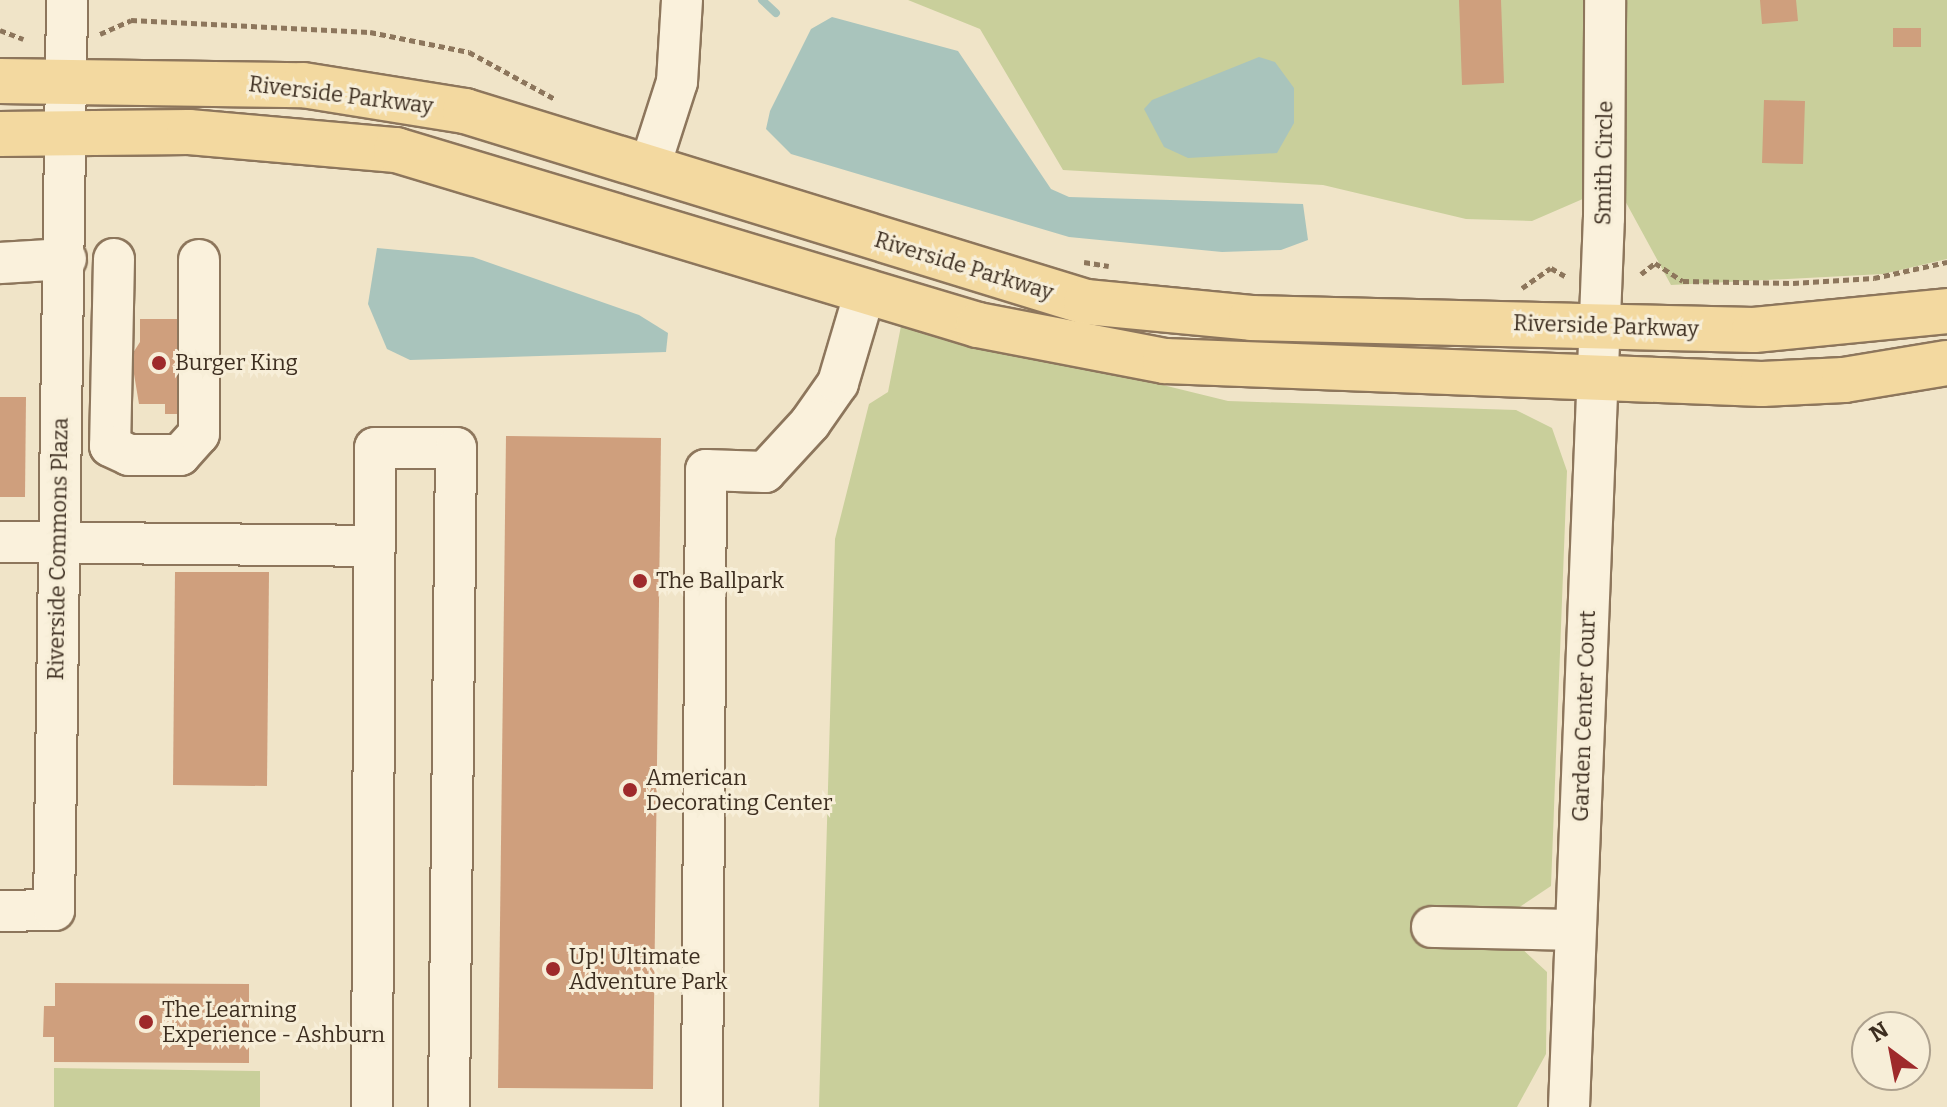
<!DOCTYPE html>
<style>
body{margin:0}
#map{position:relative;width:1947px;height:1107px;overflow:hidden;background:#f0e4c8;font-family:Bitter,serif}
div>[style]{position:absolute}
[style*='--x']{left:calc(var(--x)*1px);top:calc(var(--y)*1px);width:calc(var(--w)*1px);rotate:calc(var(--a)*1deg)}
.green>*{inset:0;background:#c9cf9b}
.water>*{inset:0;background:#a9c4bc}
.stream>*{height:8px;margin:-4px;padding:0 4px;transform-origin:4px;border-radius:4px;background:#a9c4bc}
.building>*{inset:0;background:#cf9f7d}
.path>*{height:5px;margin-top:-2.5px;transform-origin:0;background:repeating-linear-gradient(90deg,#8d765c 0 6px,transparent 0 10px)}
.roads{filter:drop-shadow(2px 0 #8d765c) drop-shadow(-2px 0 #8d765c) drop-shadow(0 2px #8d765c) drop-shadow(0 -2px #8d765c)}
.minor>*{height:40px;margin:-20px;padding:0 20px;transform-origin:20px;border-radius:20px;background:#faf1dc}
.major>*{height:44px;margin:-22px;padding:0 22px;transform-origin:22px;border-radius:22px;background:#f3d9a0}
.dots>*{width:22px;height:22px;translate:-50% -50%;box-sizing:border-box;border:4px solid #f7eed8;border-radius:50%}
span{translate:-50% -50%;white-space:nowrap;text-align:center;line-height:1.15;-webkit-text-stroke:6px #f7eed8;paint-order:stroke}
.street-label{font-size:22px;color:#3d2e20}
.poi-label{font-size:22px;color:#3d2e20}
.left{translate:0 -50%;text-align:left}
.north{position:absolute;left:1851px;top:1011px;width:80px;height:80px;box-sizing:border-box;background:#f7eed8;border:2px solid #ada18e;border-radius:50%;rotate:328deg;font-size:22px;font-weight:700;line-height:32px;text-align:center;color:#3d2e20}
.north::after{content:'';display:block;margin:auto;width:28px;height:36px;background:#9e2a2b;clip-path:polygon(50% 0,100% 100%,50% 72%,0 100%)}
</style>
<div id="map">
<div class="green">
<div style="clip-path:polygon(908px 0,1947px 0,1947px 259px,1883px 274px,1671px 285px,1623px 197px,1592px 195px,1532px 221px,1466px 219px,1323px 185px,1063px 170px,980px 29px)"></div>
<div style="clip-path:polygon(902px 321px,1228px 401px,1516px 410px,1552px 428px,1567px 471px,1551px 886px,1515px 910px,1422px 907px,1441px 942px,1520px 947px,1547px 972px,1546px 1054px,1517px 1107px,819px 1107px,835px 539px,869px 404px,888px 392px)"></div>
<div style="clip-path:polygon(54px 1068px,260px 1071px,260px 1107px,54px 1107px)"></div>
</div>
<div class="water">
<div style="clip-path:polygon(832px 17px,958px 51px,1051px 189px,1069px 197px,1303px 204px,1308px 240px,1281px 250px,1222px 252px,1069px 237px,791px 154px,766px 129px,770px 111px,811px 29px)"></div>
<div style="clip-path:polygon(1259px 57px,1275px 62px,1294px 88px,1294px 123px,1277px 153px,1188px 158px,1164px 147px,1144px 109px,1152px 100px)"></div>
<div style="clip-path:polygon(377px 248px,473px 257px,639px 315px,668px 333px,666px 352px,410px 360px,387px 349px,368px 304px)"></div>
</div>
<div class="stream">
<div style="--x:762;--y:0;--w:19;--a:43"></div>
</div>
<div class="building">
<div style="clip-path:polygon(1459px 0,1501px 0,1504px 83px,1462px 85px)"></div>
<div style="clip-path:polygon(1760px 0,1796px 0,1798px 21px,1762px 24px)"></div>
<div style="clip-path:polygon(1893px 28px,1921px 28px,1921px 47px,1893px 47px)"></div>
<div style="clip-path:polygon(1764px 100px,1805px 101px,1803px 164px,1762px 163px)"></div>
<div style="clip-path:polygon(140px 319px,182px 319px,181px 414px,165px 414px,165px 404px,139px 404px,131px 356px,140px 342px)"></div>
<div style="clip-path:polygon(0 397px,26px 397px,25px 497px,0 497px)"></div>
<div style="clip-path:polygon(506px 436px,661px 438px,653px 1089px,498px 1088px)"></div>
<div style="clip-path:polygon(175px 572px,269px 572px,267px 786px,173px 785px)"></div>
<div style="clip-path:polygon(55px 983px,249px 984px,249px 1063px,54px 1062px,54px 1037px,43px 1037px,44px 1006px,55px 1006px)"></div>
</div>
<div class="path">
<div style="--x:0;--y:30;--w:25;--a:21"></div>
<div style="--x:100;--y:34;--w:34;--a:-24"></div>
<div style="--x:131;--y:20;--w:239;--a:2.9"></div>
<div style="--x:370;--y:32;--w:101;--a:11.4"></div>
<div style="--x:469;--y:52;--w:98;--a:28.7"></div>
<div style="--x:1084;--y:262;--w:25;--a:9"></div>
<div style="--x:1641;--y:274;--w:18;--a:-38"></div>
<div style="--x:1655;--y:263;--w:33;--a:33"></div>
<div style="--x:1683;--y:281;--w:110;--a:1"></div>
<div style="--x:1793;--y:283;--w:81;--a:-3.5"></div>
<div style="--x:1874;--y:278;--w:75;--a:-12.4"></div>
<div style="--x:1522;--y:288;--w:35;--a:-35"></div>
<div style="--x:1551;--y:268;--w:16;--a:30"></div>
</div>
<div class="roads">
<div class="minor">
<div style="--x:649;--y:169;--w:91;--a:-72.2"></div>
<div style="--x:677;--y:82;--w:82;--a:-86.5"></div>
<div style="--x:114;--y:259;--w:187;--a:91.2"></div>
<div style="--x:110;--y:446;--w:21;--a:25"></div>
<div style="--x:129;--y:455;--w:51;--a:0"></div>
<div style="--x:180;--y:455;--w:28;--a:-48"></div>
<div style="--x:199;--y:434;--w:174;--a:-90"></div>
<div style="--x:0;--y:263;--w:66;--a:-3.5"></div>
<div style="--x:0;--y:542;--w:375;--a:0.6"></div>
<div style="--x:0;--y:911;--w:54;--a:-1.1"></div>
<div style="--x:54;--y:910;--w:910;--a:-89.18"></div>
<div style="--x:1432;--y:927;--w:141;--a:1.2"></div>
<div style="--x:372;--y:1107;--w:659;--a:-89.74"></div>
<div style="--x:375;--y:448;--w:81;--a:0"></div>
<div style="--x:456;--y:448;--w:659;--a:90.61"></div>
<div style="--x:702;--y:1107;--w:637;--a:-89.64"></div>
<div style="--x:706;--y:470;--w:59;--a:1.9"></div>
<div style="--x:765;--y:472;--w:67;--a:-47.4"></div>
<div style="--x:810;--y:423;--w:49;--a:-55"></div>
<div style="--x:838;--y:383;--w:95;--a:-73.5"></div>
<div style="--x:1569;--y:1107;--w:890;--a:-87.75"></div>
<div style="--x:1604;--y:218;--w:218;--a:-89.7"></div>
</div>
<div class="major">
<div style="--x:0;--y:81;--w:303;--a:0.8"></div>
<div style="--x:303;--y:85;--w:164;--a:9.1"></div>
<div style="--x:465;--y:111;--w:650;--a:17.1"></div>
<div style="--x:1086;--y:302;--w:166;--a:5.5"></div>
<div style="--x:1251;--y:318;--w:503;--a:1.37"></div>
<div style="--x:1754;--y:330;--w:194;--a:-5.6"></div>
<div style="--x:0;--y:134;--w:189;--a:-0.6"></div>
<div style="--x:189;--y:132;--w:208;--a:5"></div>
<div style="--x:396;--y:150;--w:608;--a:16.74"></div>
<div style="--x:978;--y:325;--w:190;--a:10.9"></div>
<div style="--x:1165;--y:361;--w:597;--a:2.21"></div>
<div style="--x:1762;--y:384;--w:82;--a:-2.8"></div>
<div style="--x:1844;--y:380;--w:104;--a:-9.4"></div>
</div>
</div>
<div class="dots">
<div style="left:159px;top:363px;background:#9e2a2b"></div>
<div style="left:640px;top:581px;background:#9e2a2b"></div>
<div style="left:630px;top:790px;background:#9e2a2b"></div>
<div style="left:553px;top:969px;background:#9e2a2b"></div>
<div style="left:146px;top:1022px;background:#9e2a2b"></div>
</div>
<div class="street-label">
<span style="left:341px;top:95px;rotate:7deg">Riverside Parkway</span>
<span style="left:1604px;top:163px;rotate:-89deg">Smith Circle</span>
<span style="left:964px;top:266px;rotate:17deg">Riverside Parkway</span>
<span style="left:1606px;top:326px;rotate:2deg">Riverside Parkway</span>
<span style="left:58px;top:549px;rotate:-89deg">Riverside Commons Plaza</span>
<span style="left:1584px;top:716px;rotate:-88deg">Garden Center Court</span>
</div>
<div class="poi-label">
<span class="left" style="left:175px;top:363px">Burger King</span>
<span class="left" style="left:656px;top:581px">The Ballpark</span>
<span class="left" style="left:646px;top:790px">American<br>Decorating Center</span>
<span class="left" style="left:569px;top:969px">Up! Ultimate<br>Adventure Park</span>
<span class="left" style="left:162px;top:1022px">The Learning<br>Experience - Ashburn</span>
</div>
<div class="north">N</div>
</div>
